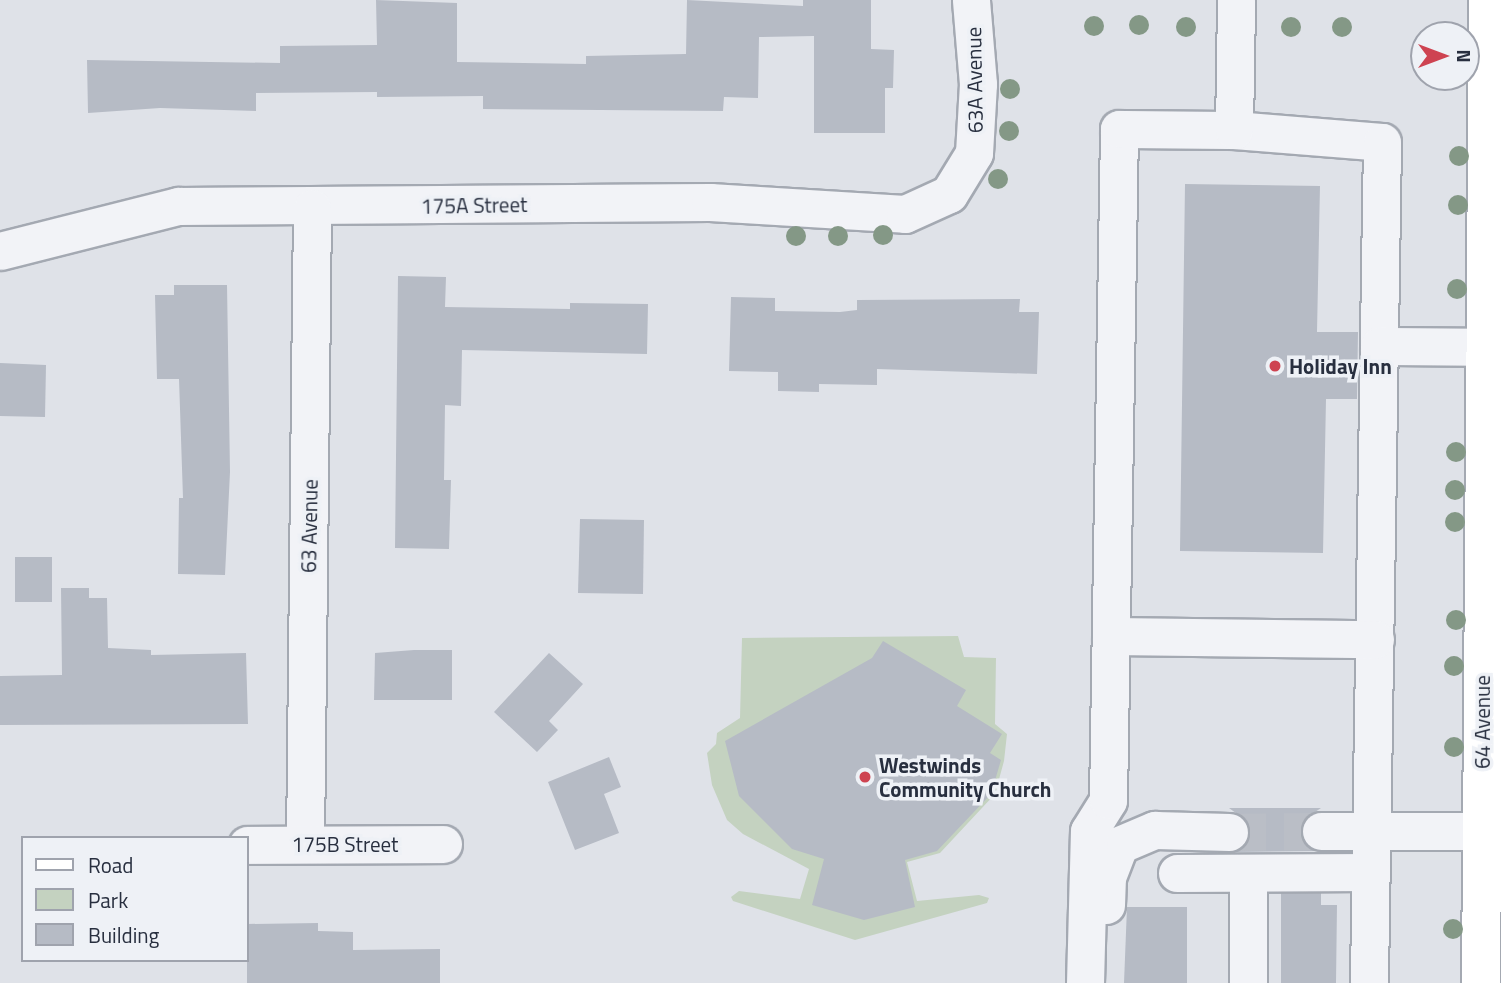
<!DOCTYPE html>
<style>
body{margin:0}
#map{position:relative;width:1501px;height:983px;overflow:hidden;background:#dfe2e8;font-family:"Titillium Web",sans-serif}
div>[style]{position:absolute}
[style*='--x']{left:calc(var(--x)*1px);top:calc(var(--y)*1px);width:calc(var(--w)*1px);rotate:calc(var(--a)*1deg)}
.green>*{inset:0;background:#c4d2c0}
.building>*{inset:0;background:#b6bbc5}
.minor-tunnel>*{height:37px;margin-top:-18.5px;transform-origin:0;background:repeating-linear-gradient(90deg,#babec6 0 37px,transparent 0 55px)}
.roads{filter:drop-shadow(2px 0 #a4a9b2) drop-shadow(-2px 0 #a4a9b2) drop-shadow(0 2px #a4a9b2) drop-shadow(0 -2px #a4a9b2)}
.minor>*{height:37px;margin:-18.5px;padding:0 18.5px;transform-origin:18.5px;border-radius:18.5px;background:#f2f3f7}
.major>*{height:38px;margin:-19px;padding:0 19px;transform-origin:19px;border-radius:19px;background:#fff}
.trees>*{width:20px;height:20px;margin:-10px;border-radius:50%;background:#849886}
.dots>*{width:19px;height:19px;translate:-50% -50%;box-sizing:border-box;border:4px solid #eef1f6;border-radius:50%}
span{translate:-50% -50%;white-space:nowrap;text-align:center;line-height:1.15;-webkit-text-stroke:7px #eef1f6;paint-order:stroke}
.street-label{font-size:21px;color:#282f3f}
.poi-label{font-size:21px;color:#282f3f;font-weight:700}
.left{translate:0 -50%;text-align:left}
.legend{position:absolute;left:21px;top:836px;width:228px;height:126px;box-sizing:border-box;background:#eef1f6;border:2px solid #9fa3ad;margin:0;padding:9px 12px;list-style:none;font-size:21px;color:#282f3f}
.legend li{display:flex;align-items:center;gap:14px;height:35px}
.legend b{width:35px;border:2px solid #9fa3ad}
.north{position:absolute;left:1410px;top:21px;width:70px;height:70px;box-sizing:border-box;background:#eef1f6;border:2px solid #9fa3ad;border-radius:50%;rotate:90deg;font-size:19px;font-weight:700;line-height:28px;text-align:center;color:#282f3f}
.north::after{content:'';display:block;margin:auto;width:24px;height:32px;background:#ce4351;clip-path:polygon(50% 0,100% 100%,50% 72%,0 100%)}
</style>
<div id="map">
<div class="green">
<div style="clip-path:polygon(958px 636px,964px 657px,996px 658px,995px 724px,1007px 734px,1004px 761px,995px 794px,940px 853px,907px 862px,917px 901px,979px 895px,989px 898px,987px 903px,855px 940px,733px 901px,731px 897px,739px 891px,800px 899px,809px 869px,743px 834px,727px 820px,712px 785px,707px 753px,716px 744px,717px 733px,740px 718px,742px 638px)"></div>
</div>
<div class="building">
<div style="clip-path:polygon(376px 0,457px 3px,457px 62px,586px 64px,586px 56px,686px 54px,687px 0,803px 6px,803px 0,871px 0,871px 49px,894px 50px,893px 88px,885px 88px,885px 133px,814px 133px,814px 36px,759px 37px,758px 98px,724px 97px,723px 111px,483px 109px,483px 96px,377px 97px,377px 92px,256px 93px,256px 111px,160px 108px,88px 113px,87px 60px,280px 63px,280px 46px,377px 45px)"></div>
<div style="clip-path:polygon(1185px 184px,1320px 186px,1317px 332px,1358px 332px,1357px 399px,1326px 399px,1323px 553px,1180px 551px)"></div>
<div style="clip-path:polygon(398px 276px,446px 277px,445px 307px,570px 309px,570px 303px,648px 304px,647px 354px,462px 350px,461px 406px,445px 405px,444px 480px,451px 480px,449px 549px,395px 548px)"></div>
<div style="clip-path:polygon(174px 285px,227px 285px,230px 472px,225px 575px,178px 574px,179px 498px,183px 498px,179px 379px,157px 379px,155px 295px,174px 295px)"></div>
<div style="clip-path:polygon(731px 297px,775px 298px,775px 311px,840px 312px,857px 310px,857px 300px,1020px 299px,1019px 312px,1039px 312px,1037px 374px,877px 369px,877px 385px,819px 384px,819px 392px,778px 391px,778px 372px,729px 371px)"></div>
<div style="clip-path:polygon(0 363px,46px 365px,45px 417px,0 416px)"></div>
<div style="clip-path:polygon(580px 519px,644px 520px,643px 594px,578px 593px)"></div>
<div style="clip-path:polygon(15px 557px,52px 557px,52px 602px,15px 602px)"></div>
<div style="clip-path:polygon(61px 588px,89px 588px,89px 598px,107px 598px,108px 648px,151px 650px,151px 655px,246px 653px,248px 724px,0 725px,0 676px,62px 675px)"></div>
<div style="clip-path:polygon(883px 641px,966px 690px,957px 706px,1002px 734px,990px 753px,1001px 760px,991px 794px,937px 851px,905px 860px,915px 907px,864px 920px,812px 905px,824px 859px,792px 849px,739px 796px,725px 741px,872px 658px)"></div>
<div style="clip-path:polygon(414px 650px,452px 650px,452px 700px,374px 700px,375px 653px)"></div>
<div style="clip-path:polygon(549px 653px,583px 684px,549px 721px,558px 730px,537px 752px,494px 712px)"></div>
<div style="clip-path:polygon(609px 757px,621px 787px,604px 794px,619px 833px,575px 850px,548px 782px)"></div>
<div style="clip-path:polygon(1229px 808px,1321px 808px,1303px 820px,1300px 830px,1303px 842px,1318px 851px,1234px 852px,1246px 844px,1250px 832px,1247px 821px)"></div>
<div style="clip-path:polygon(1281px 893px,1321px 893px,1321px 905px,1337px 905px,1336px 983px,1281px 983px)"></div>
<div style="clip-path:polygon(1127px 907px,1187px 907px,1187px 983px,1124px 983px)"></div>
<div style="clip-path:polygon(318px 923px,318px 931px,353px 932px,353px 950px,440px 949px,440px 983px,247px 983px,247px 924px)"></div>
</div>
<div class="minor-tunnel">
<div style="--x:1229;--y:832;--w:92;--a:-0.6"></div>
</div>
<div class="roads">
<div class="minor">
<div style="--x:1234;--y:130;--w:148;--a:4.6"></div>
<div style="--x:1382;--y:142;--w:841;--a:90.89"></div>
<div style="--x:0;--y:251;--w:184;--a:-14.2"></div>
<div style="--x:178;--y:206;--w:532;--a:-0.43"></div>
<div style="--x:710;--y:202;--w:195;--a:3.5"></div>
<div style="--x:905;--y:214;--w:48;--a:-24.4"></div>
<div style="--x:949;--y:194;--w:48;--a:-58.6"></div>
<div style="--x:974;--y:153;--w:69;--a:-86.7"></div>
<div style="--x:978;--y:84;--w:84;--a:-94.8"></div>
<div style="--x:1379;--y:346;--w:107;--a:0.5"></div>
<div style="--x:1111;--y:636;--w:264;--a:0.7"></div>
<div style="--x:1321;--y:831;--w:161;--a:0"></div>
<div style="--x:305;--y:844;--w:636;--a:-89.37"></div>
<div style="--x:247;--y:845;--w:196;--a:-0.3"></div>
<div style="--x:1177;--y:873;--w:194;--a:-0.3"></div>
<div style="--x:1248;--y:873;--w:110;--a:90"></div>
<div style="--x:1106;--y:905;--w:28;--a:-88"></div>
<div style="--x:1107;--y:877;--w:34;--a:-69"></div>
<div style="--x:1119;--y:845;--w:39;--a:-23"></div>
<div style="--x:1155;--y:830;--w:74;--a:1.5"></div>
<div style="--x:1085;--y:983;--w:152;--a:-88.5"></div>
<div style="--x:1089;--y:831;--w:36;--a:-58"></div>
<div style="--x:1108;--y:800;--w:671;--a:-89.06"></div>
<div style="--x:1119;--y:129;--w:115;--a:0.5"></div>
<div style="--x:1234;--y:130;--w:130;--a:-89.1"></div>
</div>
<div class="major">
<div style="--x:1481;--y:983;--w:983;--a:-89.59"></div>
</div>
</div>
<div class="trees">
<div style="left:1139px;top:25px"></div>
<div style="left:1094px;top:26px"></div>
<div style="left:1186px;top:27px"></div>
<div style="left:1291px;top:27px"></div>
<div style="left:1342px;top:27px"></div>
<div style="left:1010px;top:89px"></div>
<div style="left:1009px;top:131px"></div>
<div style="left:1459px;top:156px"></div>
<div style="left:998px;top:179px"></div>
<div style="left:1458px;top:205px"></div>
<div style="left:883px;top:235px"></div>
<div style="left:796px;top:236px"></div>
<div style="left:838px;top:236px"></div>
<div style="left:1457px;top:289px"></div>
<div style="left:1456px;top:452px"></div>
<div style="left:1455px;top:490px"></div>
<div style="left:1455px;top:522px"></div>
<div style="left:1456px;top:620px"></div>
<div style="left:1454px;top:666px"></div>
<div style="left:1454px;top:747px"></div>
<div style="left:1453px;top:929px"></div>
</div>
<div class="dots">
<div style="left:1275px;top:366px;background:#ce4351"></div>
<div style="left:865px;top:777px;background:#ce4351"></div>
</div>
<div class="street-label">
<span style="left:974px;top:80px;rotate:-91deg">63A Avenue</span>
<span style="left:474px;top:205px;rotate:-1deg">175A Street</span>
<span style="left:309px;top:526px;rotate:-89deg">63 Avenue</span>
<span style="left:1482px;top:722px;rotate:-90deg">64 Avenue</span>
<span style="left:345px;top:844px">175B Street</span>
</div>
<div class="poi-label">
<span class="left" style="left:1289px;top:366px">Holiday Inn</span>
<span class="left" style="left:879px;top:777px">Westwinds<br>Community Church</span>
</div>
<ul class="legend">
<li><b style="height:9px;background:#fff"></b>Road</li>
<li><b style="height:19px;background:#c4d2c0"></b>Park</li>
<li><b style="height:19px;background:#b6bbc5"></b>Building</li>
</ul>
<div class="north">N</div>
</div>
